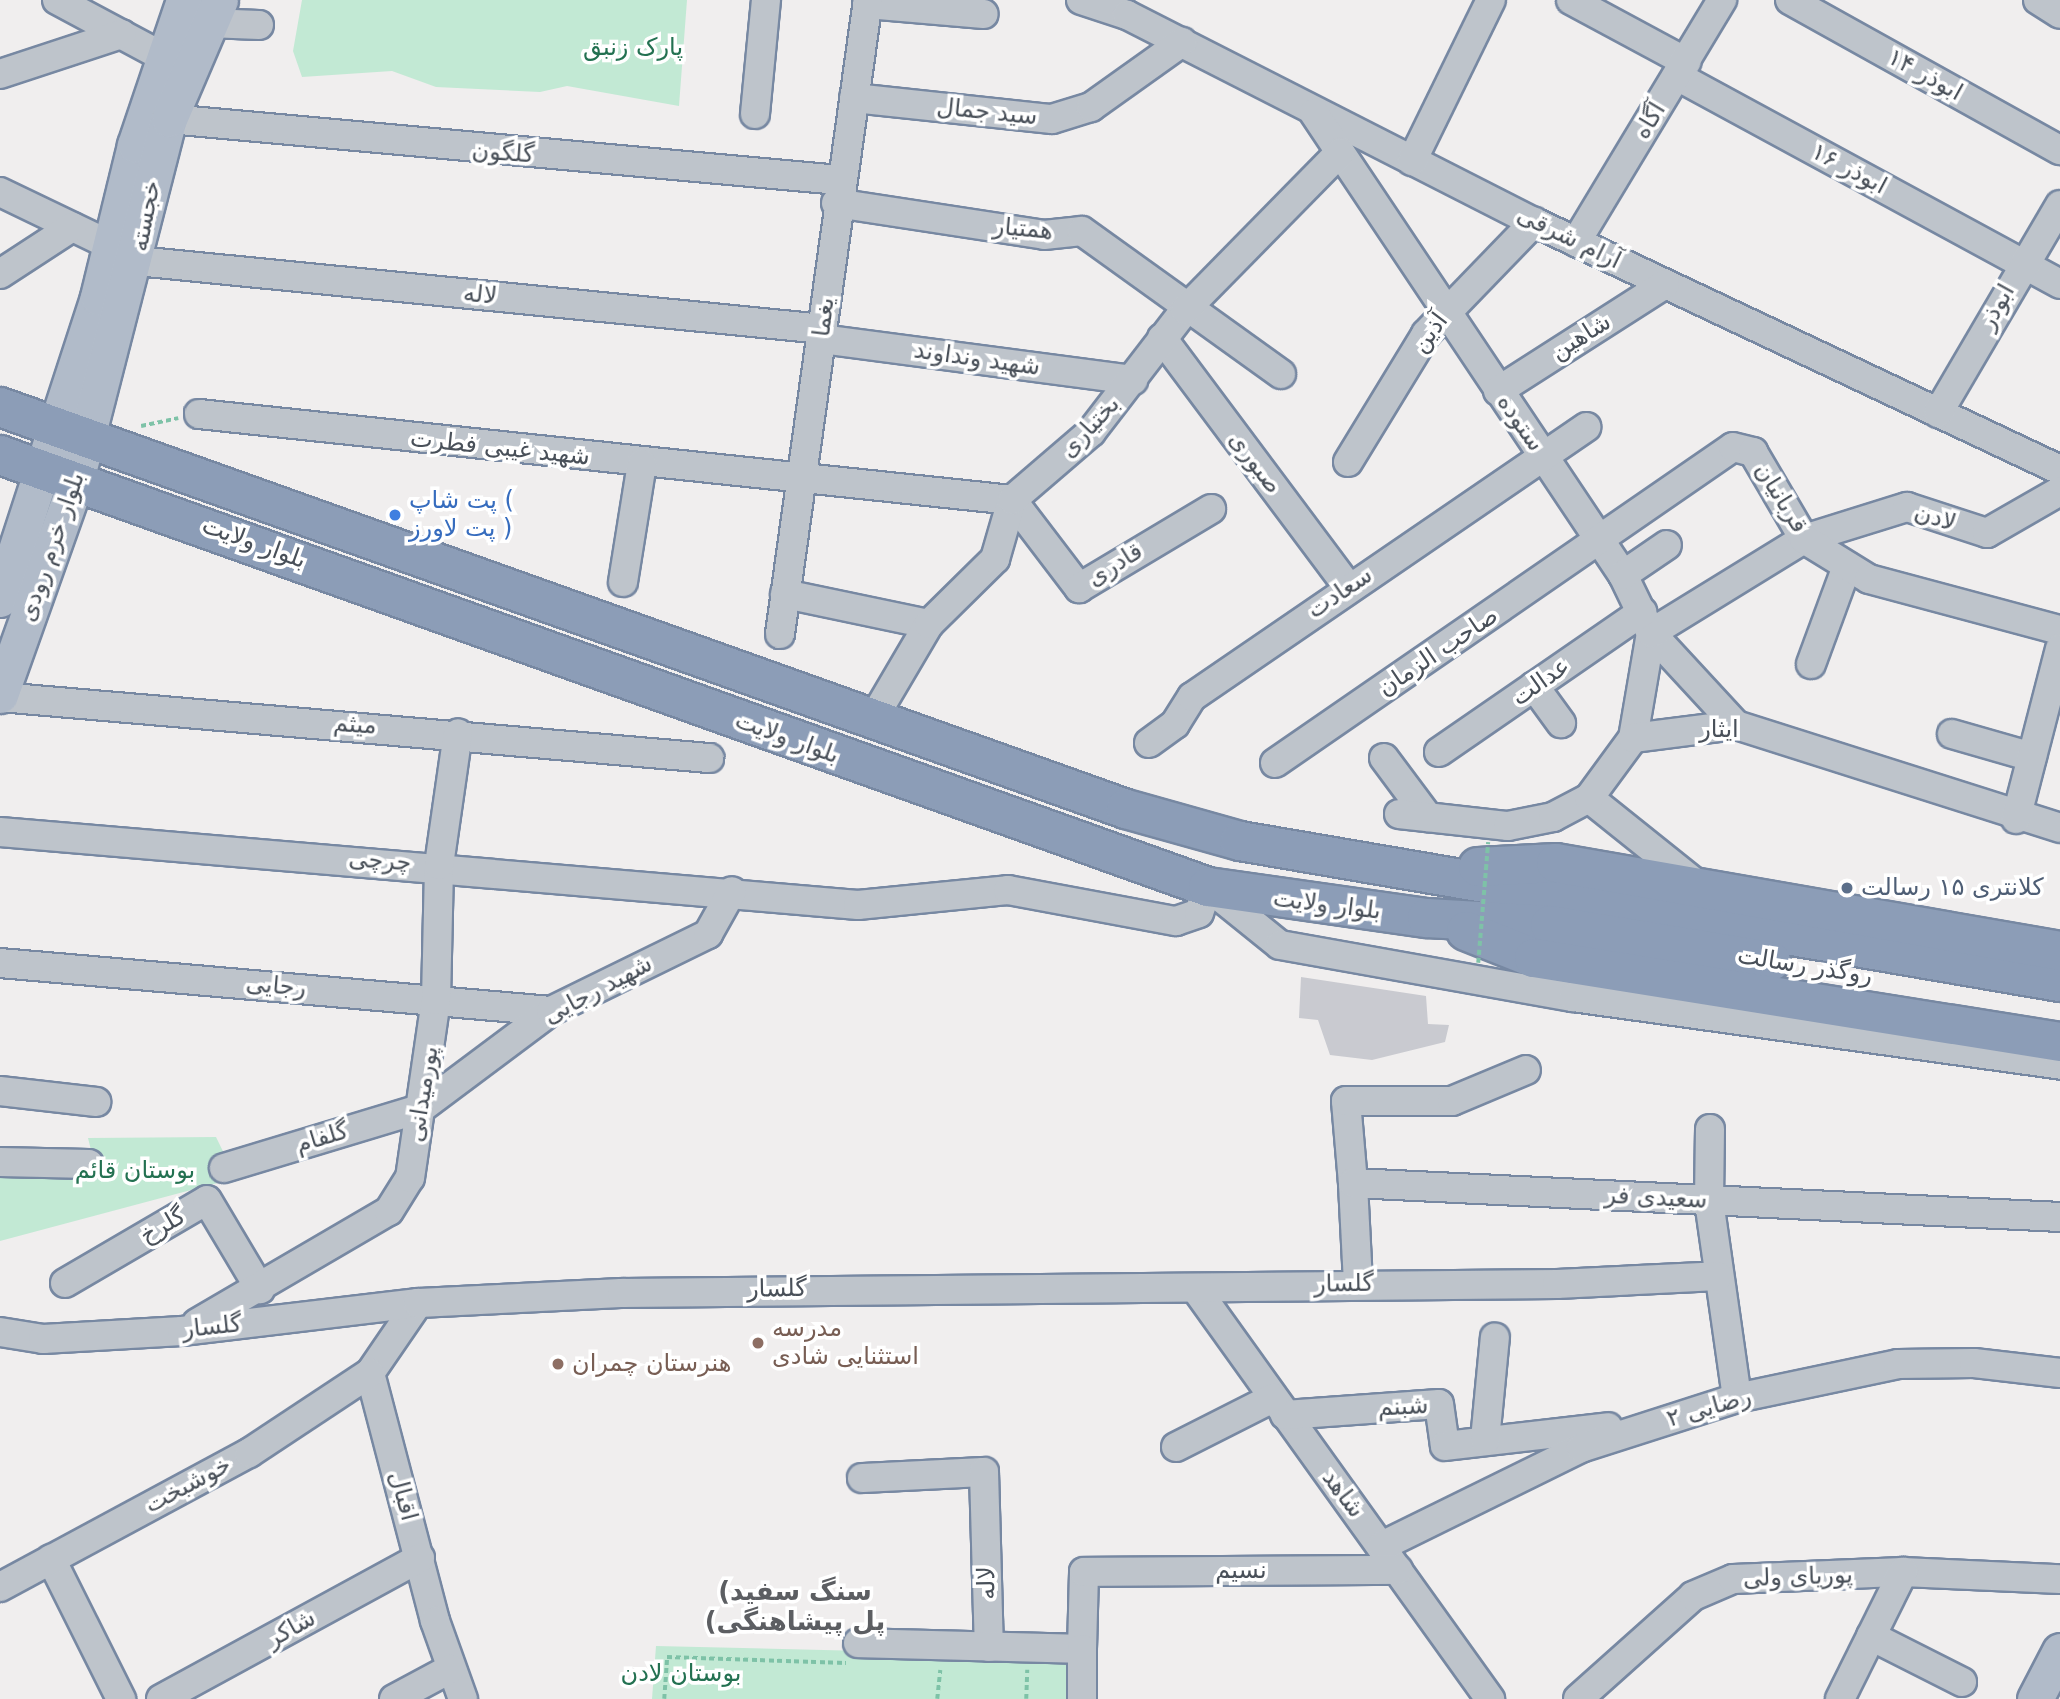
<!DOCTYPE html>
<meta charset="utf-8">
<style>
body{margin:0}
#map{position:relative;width:2060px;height:1699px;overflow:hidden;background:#f0eeee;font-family:"DejaVu Sans",Vazirmatn,sans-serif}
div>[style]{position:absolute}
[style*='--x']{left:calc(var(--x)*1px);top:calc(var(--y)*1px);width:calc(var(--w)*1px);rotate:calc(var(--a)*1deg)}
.green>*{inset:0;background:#c2e9d4}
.building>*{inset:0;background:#c9cad0}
.path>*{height:3.5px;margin-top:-1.75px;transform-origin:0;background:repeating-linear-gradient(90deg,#7ec2a7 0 5px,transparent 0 8.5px)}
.roads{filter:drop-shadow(2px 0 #7788a2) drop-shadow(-2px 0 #7788a2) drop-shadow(0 2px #7788a2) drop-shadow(0 -2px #7788a2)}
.minor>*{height:28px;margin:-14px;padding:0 14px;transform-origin:14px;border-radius:14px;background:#bec4cb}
.major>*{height:35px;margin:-17.5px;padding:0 17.5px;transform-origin:17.5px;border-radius:17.5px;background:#b1bbc9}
.highway>*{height:38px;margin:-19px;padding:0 19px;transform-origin:19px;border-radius:19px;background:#8c9db7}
.path-bridge>*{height:3.5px;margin-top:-1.75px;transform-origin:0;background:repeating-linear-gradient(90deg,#7ec2a7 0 5px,transparent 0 8.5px)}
.dots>*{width:19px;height:19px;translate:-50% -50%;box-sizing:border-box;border:4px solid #fff;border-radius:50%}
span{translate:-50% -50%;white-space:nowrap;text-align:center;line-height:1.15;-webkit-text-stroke:7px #fff;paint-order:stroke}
.park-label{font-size:24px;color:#237151}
.street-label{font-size:24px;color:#495059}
.shop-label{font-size:24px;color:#366cbe}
.left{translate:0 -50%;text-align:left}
.service-label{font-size:24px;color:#4e5e75}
.education-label{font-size:24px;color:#785e54}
.neighbourhood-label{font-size:26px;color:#5c5e62;font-weight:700}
</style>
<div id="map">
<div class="green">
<div style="clip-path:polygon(302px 0,687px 0,679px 106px,567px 86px,540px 92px,436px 87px,392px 71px,302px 77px,293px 51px)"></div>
<div style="clip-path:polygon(216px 1137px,236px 1178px,0 1241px,0 1170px,97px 1174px,88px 1138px)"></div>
<div style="clip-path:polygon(656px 1646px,1075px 1656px,1074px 1699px,652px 1699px)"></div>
</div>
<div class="building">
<div style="clip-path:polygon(1301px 977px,1426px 996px,1428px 1024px,1449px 1025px,1445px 1042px,1372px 1060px,1330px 1055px,1318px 1020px,1299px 1018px)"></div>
</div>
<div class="path">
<div style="--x:141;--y:426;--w:38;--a:-12"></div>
<div style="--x:664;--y:1699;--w:42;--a:-85.9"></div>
<div style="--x:667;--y:1657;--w:179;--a:1.9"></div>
<div style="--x:937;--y:1699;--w:29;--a:-84"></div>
<div style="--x:1026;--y:1699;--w:29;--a:-88"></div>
</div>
<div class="roads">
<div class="minor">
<div style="--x:57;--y:0;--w:119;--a:28.1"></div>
<div style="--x:1081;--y:0;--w:48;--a:18.1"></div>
<div style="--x:1127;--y:15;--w:457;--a:27"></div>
<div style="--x:1534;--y:222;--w:582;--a:25.24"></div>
<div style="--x:1571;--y:0;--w:131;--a:28.3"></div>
<div style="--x:1790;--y:0;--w:309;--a:29.1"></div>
<div style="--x:2038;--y:0;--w:26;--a:32"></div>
<div style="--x:867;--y:4;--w:117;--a:4.9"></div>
<div style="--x:208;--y:23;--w:51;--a:2.2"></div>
<div style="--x:0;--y:74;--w:128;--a:-18.2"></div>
<div style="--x:1677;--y:76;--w:436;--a:28.5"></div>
<div style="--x:854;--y:98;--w:199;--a:6.1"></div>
<div style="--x:1052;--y:119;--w:41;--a:-17.1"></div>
<div style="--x:1091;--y:107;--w:112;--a:-35.5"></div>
<div style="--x:1314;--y:113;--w:556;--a:56.22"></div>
<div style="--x:1623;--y:575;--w:64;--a:64.2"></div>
<div style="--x:1651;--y:633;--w:125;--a:47.3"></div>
<div style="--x:755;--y:114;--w:115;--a:-84.5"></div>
<div style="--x:169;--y:119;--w:673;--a:5.2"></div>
<div style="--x:1412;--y:161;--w:179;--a:-63.9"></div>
<div style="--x:0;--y:192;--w:122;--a:25.7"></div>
<div style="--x:836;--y:203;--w:210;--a:8.7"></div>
<div style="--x:1044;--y:235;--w:38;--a:-6"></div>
<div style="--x:1082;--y:231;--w:245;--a:35.7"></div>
<div style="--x:1576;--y:242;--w:283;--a:-58.9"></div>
<div style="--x:137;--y:261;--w:689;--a:5.66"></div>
<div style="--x:0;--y:274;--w:86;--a:-33.1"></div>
<div style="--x:1162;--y:338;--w:311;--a:53.2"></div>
<div style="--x:821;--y:339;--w:315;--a:7.5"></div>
<div style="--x:1498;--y:391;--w:198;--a:-32.6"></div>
<div style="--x:1938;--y:413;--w:241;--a:-59.6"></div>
<div style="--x:199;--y:414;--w:818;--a:6.04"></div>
<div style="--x:1012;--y:500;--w:111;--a:52.7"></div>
<div style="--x:1079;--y:588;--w:154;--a:-30.9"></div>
<div style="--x:1348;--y:462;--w:150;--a:-58.6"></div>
<div style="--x:1426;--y:334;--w:156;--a:-46"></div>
<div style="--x:1623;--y:575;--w:53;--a:-34.3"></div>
<div style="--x:623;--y:582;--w:120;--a:-80.9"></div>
<div style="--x:785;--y:594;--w:147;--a:11.8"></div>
<div style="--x:780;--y:634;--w:640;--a:-82.1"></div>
<div style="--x:1811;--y:664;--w:104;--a:-69.8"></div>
<div style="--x:1534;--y:686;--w:46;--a:53.9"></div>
<div style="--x:0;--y:697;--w:712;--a:4.92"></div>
<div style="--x:873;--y:719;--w:110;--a:-59.5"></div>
<div style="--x:929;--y:624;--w:93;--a:-44.6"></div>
<div style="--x:995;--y:559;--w:61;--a:-73.9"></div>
<div style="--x:1012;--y:500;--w:104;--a:-40.7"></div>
<div style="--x:1091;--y:432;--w:154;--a:-52.4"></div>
<div style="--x:1185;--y:310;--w:221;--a:-45.5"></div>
<div style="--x:1952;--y:734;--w:83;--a:16"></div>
<div style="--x:1633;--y:738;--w:107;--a:-80.3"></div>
<div style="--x:1651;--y:633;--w:180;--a:-31.6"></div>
<div style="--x:1804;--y:539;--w:108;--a:-17.3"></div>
<div style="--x:1907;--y:507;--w:84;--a:18"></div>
<div style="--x:1987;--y:533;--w:84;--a:-29.9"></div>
<div style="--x:1149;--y:743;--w:32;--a:-36"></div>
<div style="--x:1175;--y:724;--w:32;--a:-58"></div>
<div style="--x:1192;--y:697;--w:478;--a:-34.4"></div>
<div style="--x:1439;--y:752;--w:247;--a:-34.6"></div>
<div style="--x:1384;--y:758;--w:74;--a:53.3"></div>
<div style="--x:1275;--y:763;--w:556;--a:-34.6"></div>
<div style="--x:1733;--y:447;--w:21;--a:14"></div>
<div style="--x:1753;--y:452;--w:101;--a:59.6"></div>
<div style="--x:1804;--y:539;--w:76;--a:31.6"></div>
<div style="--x:1869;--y:579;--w:198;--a:15"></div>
<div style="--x:1589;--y:798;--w:142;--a:38.7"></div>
<div style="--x:1399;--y:814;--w:110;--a:6.3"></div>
<div style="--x:1508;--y:826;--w:46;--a:-11.3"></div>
<div style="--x:1553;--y:817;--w:41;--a:-27.8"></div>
<div style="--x:1589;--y:798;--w:74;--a:-53.7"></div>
<div style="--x:1633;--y:738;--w:104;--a:-7.2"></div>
<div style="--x:1736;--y:725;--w:340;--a:17.6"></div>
<div style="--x:2016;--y:819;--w:176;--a:-75.5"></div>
<div style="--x:0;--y:832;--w:861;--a:4.86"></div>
<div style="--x:858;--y:905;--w:151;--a:-5.7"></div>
<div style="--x:1008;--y:890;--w:171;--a:10.5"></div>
<div style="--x:1176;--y:921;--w:24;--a:-19"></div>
<div style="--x:1199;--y:913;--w:28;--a:-71"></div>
<div style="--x:1208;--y:887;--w:92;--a:38.9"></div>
<div style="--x:1280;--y:945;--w:298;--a:10.1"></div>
<div style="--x:1573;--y:997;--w:492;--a:7.9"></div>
<div style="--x:0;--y:963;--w:553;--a:4.98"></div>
<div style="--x:0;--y:1091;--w:97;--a:6.5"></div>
<div style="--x:1710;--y:1129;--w:72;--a:90.8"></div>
<div style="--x:1709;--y:1201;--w:199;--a:81.9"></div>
<div style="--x:0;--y:1162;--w:89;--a:1.3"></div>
<div style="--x:224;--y:1168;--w:205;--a:-16.8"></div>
<div style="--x:420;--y:1109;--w:164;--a:-36.8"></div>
<div style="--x:551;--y:1011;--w:175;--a:-26.1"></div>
<div style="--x:708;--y:934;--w:49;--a:-60.8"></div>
<div style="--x:1353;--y:1183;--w:82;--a:-94.9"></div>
<div style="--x:1346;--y:1101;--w:106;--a:0"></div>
<div style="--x:1452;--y:1101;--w:80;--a:-22.7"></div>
<div style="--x:65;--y:1283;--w:164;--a:-30.3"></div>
<div style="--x:207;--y:1200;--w:104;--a:59.2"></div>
<div style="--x:1358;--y:1283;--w:100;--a:-92.9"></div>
<div style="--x:1353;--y:1183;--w:708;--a:2.75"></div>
<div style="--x:1196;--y:1289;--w:505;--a:54.36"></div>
<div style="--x:418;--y:1303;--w:85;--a:124.4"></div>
<div style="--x:370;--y:1373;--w:256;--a:75.3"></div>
<div style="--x:435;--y:1621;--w:83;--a:70.3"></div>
<div style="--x:197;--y:1323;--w:222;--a:-30.3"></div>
<div style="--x:389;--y:1211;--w:39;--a:-58"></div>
<div style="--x:410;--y:1178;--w:180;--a:-81.7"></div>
<div style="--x:436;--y:1000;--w:135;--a:-88.7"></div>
<div style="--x:439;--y:865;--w:133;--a:-81.8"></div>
<div style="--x:0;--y:1332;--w:44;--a:9.2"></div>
<div style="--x:43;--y:1339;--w:139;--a:-3.3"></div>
<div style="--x:182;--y:1331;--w:238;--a:-6.8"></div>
<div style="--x:418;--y:1303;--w:204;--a:-2.8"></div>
<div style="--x:622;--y:1293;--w:935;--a:-0.55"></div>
<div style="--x:1557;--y:1284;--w:161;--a:-2.8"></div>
<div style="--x:1285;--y:1415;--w:154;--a:-4.1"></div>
<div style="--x:1439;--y:1404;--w:42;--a:81.9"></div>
<div style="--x:1445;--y:1446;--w:164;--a:-6.6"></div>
<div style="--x:1485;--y:1440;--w:103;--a:-84.5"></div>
<div style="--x:1176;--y:1447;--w:109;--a:-26.8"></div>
<div style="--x:862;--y:1478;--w:122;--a:-2.8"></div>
<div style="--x:984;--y:1472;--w:175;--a:88.4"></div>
<div style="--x:1382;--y:1546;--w:222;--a:-26.2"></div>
<div style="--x:1581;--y:1448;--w:164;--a:-17.8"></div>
<div style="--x:1737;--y:1398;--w:165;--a:-11.9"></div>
<div style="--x:1898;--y:1364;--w:76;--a:-0.8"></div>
<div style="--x:1974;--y:1363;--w:87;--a:6.6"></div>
<div style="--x:51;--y:1559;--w:157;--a:63.4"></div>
<div style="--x:0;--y:1587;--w:283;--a:-28.3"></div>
<div style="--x:249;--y:1453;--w:145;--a:-33.5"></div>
<div style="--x:1871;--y:1636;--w:102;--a:26.8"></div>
<div style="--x:858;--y:1643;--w:224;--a:1.5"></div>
<div style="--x:1082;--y:1649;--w:77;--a:-88.5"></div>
<div style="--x:1084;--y:1572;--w:314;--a:-0.4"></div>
<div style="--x:161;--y:1699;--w:295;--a:-28.6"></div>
<div style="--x:394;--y:1699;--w:64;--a:-28.2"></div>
<div style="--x:1082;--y:1699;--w:50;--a:-90"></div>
<div style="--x:1578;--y:1699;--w:154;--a:-41.8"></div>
<div style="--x:1693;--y:1596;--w:43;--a:-23"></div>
<div style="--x:1733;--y:1579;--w:170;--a:-2.4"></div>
<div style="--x:1903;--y:1572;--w:157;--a:2.6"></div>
<div style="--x:1840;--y:1699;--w:142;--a:-63.6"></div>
</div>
<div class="major">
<div style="--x:0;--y:599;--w:318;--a:-72"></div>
<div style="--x:98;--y:297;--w:156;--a:-76.3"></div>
<div style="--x:135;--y:145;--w:153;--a:-71.3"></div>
<div style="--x:0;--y:695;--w:224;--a:-70.4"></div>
<div style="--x:75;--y:484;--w:377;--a:-75.6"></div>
<div style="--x:169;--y:119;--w:129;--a:-66.8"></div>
<div style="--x:2035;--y:1699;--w:54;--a:-62.5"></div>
</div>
<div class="highway">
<div style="--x:0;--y:407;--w:1196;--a:19.65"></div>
<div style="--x:1126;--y:809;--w:118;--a:15.7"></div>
<div style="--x:1240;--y:841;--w:832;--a:9.76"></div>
<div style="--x:0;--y:455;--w:1283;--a:19.68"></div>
<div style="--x:1208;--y:887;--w:221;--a:8.1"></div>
<div style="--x:1427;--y:918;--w:123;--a:3.3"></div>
<div style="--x:1550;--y:925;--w:224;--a:9.3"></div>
<div style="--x:1478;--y:867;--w:78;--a:-2.9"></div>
<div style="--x:1556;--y:863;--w:512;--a:9.9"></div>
<div style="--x:1466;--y:931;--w:73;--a:21.7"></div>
<div style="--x:1534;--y:958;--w:533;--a:9.07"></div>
</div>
</div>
<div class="path-bridge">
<div style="--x:1478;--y:963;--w:121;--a:-85.3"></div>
</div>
<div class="dots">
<div style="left:395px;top:515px;background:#3f7fe0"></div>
<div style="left:1847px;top:888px;background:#5c6f8a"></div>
<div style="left:758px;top:1343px;background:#8d6e63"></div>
<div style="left:558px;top:1364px;background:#8d6e63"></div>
</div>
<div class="park-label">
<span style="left:633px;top:48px">پارک زنبق</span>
<span style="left:135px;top:1171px">بوستان قائم</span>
<span style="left:681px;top:1674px">بوستان لادن</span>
</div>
<div class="street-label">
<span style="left:1925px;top:75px;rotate:29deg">ابوذر ۱۴</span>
<span style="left:987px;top:112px;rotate:6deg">سید جمال</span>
<span style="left:1650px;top:121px;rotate:-59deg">آگاه</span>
<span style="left:503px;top:153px;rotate:4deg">گلگون</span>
<span style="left:1849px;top:169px;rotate:28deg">ابوذر ۱۶</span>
<span style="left:146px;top:216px;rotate:-79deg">خجسته</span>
<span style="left:1023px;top:229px;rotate:5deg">همتیار</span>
<span style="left:1569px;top:238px;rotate:26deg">آرام شرقی</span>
<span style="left:480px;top:295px;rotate:6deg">لاله</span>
<span style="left:1997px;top:307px;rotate:-61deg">ابوذر</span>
<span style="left:824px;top:317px;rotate:-83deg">یغما</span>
<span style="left:1430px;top:333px;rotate:-53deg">آذین</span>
<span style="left:1581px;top:337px;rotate:-32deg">شاهین</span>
<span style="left:977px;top:359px;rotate:8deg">شهید ونداوند</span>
<span style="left:1520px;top:423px;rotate:55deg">ستوده</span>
<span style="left:1090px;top:427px;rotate:-47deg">بختیاری</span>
<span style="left:500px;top:448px;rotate:6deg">شهید غیبی فطرت</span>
<span style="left:1255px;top:463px;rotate:53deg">صبوری</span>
<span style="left:1781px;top:498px;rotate:58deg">قربانیان</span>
<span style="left:1935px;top:518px;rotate:18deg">لادن</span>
<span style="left:254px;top:543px;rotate:20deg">بلوار ولایت</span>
<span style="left:52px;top:547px;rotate:-71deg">بلوار خرم رودی</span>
<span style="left:1115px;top:565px;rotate:-32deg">قادری</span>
<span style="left:1340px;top:593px;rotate:-34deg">سعادت</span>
<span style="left:1438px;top:652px;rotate:-34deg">صاحب الزمان</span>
<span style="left:1541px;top:682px;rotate:-35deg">عدالت</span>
<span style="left:355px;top:725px;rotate:4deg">میثم</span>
<span style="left:1719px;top:730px">ایثار</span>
<span style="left:787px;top:738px;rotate:20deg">بلوار ولایت</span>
<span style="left:380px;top:861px;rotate:4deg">چرچی</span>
<span style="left:1327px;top:905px;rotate:7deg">بلوار ولایت</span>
<span style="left:1805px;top:966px;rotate:9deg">روگذر رسالت</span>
<span style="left:276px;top:986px;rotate:5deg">رجایی</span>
<span style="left:598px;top:990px;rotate:-28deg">شهید رجایی</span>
<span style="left:423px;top:1094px;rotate:-81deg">پورمیدانی</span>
<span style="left:322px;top:1138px;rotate:-17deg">گلفام</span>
<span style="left:1656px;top:1198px;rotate:3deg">سعیدی فر</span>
<span style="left:163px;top:1226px;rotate:-30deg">گلرخ</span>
<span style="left:1344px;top:1284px;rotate:-1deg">گلسار</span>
<span style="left:777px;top:1289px;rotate:-1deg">گلسار</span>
<span style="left:212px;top:1327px;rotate:-6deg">گلسار</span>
<span style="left:1403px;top:1407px;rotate:-3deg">شبنم</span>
<span style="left:1709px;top:1408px;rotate:-16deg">رضایی ۲</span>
<span style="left:188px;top:1485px;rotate:-28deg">خوشبخت</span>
<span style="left:1343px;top:1494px;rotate:53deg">شاهد</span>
<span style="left:403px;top:1496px;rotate:75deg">اقبال</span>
<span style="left:1241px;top:1571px">نسیم</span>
<span style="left:1798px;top:1577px;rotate:-2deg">پوریای ولی</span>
<span style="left:987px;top:1583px;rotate:-91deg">لاله</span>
<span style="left:291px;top:1629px;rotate:-29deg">شاکر</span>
</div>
<div class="shop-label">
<span class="left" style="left:409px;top:515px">پت شاپ (<br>پت لاورز )</span>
</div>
<div class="service-label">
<span class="left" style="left:1861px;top:888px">کلانتری ۱۵ رسالت</span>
</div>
<div class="education-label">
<span class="left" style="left:772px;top:1343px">مدرسه<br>استثنایی شادی</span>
<span class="left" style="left:572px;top:1364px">هنرستان چمران</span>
</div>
<div class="neighbourhood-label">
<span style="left:795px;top:1607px">(سنگ سفید<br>(پل پیشاهنگی</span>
</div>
</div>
